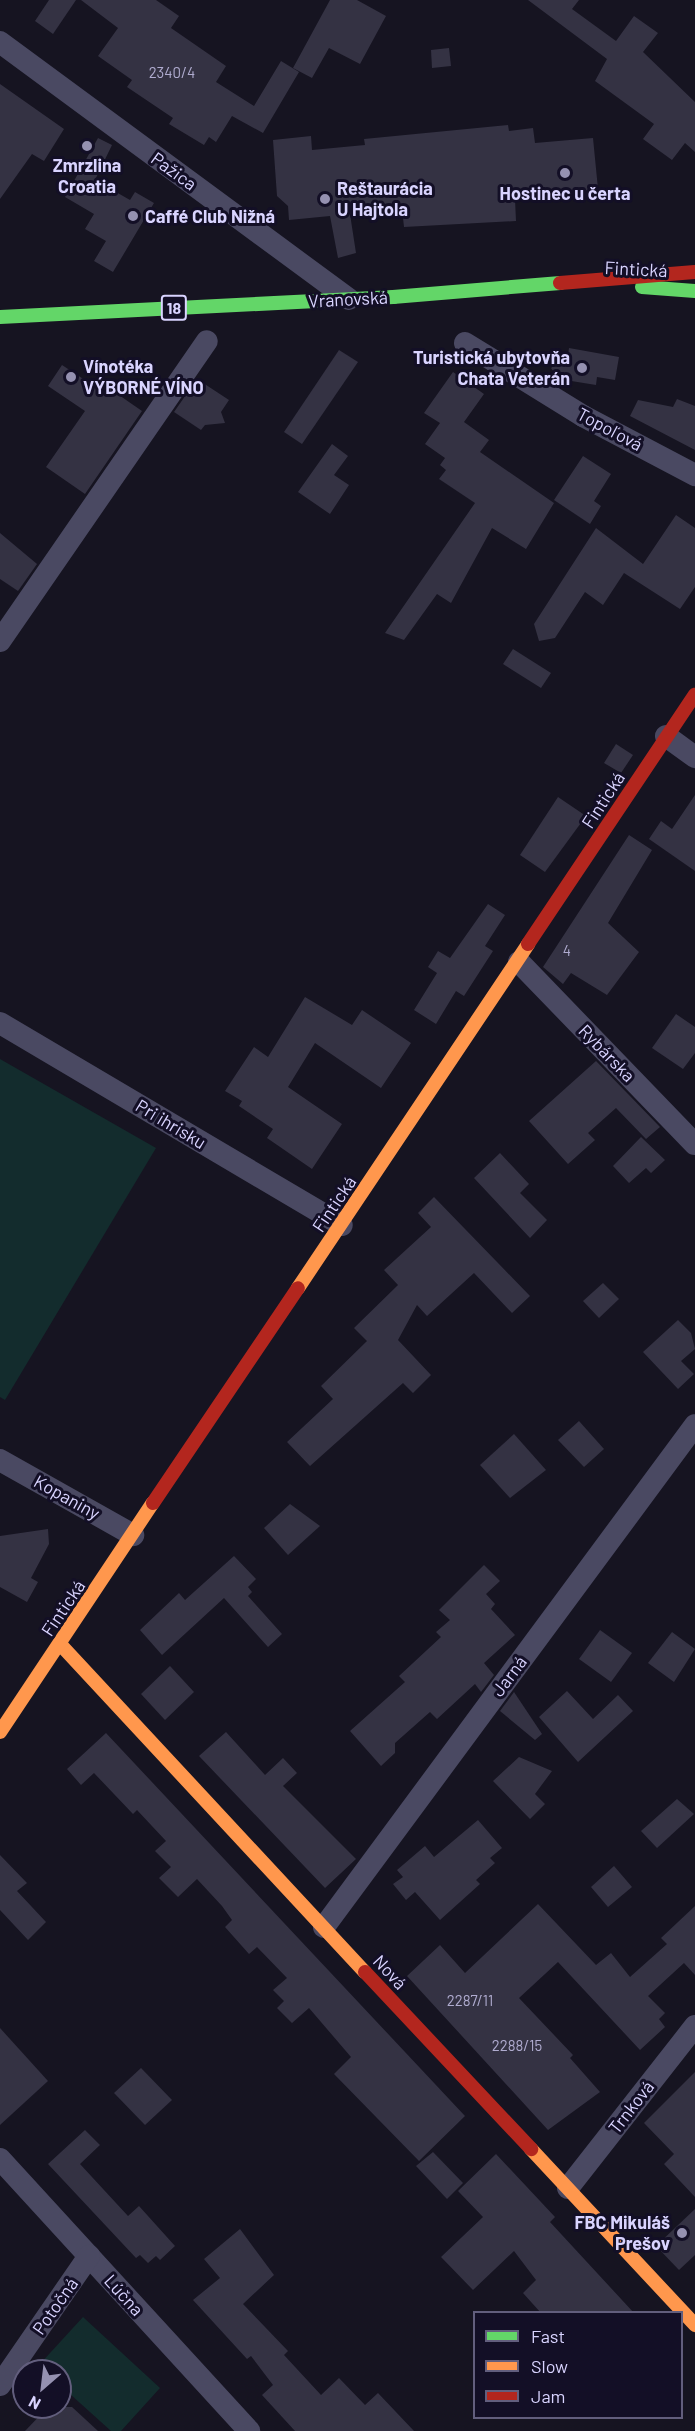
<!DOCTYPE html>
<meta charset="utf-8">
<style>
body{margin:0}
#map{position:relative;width:695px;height:2431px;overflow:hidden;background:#161421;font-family:Barlow,sans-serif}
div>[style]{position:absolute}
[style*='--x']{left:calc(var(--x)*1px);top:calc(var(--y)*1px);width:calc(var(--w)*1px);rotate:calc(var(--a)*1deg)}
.green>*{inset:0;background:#132c2d}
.building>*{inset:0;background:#343243}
.street>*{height:22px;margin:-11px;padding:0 11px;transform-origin:11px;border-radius:11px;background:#4a4962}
.fast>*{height:14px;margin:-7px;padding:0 7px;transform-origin:7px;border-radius:7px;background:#63d668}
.slow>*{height:14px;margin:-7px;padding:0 7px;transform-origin:7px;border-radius:7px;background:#ff974d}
.jam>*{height:14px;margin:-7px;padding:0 7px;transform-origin:7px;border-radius:7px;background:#b3261e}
.dots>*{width:16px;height:16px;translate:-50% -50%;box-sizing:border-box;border:3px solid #130f26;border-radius:50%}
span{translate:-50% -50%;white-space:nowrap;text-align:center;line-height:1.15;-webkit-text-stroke:6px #130f26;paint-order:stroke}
.number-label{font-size:15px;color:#b0acd0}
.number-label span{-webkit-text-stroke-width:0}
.shield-label span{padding:2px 4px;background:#130f26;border:2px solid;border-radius:4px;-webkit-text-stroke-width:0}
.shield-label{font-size:16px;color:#d9d4ff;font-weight:700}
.poi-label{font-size:18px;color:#d9d4ff;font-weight:700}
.left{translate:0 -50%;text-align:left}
.right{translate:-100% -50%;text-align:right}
.street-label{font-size:18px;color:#d9d4ff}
.legend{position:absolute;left:473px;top:2311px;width:210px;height:108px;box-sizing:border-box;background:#130f26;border:2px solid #625e7d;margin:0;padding:8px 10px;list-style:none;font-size:18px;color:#d9d4ff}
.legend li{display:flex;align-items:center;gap:12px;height:30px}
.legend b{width:30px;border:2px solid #625e7d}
.north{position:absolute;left:12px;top:2359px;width:60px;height:60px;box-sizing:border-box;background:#130f26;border:2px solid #625e7d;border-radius:50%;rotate:208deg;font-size:16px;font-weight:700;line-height:24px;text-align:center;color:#d9d4ff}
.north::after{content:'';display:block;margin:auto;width:21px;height:27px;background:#9591b1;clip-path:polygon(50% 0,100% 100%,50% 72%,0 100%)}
</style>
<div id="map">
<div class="green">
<div style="clip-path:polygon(0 1059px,156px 1148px,5px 1400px,0 1397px)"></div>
<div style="clip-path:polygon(83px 2317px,160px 2388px,121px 2431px,111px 2431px,60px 2385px,60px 2371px,45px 2371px,39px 2365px)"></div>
</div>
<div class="building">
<div style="clip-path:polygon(49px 0,76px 0,53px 34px,35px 21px)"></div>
<div style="clip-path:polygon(81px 0,156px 0,179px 16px,171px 28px,226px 66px,216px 82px,254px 106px,281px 61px,299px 72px,263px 133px,232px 116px,216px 142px,209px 137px,204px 145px,169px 124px,173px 118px,127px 87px,132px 80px,98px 56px,118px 28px)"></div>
<div style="clip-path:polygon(330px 0,357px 0,386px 16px,360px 64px,329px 48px,312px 78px,293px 68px)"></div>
<div style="clip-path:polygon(528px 0,579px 0,572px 9px,616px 41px,634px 16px,658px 33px,643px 52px,695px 102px,695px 152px,685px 143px,672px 160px,643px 139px,654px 124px,595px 81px,607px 59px)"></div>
<div style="clip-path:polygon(449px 48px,451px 66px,432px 68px,431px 50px)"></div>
<div style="clip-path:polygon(0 84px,64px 129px,44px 161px,32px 154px,0 199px)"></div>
<div style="clip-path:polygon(508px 125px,509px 131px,533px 128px,535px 143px,593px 138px,598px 189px,515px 199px,516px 221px,404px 227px,402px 209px,350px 214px,356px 253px,338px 258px,330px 216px,289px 220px,288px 206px,277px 196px,273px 140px,311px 136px,312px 150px,365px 145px,364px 139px)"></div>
<div style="clip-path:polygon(98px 138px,112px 145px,95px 180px,130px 200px,135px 192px,154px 203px,113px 272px,94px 261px,106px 241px,85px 229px,94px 214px,65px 197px)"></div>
<div style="clip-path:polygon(569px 348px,619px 357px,615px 380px,597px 377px,596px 385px,559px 379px,551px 368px,568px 355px)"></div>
<div style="clip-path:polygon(339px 350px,358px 362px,302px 444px,284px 432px)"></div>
<div style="clip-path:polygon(62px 365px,100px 390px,103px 384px,142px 411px,85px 494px,46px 467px,85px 411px,48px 386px)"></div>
<div style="clip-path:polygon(453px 372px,484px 394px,464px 422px,489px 440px,480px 452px,554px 503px,526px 549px,492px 528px,451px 603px,437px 594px,404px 640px,385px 633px,475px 503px,439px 479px,446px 470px,440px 465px,445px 458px,425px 444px,440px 423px,424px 413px)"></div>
<div style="clip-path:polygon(197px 379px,229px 400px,221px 412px,225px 423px,205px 425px,201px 430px,174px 412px)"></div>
<div style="clip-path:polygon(677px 399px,695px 406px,695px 450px,630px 416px,638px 400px,673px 407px)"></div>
<div style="clip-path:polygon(332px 444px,348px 456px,334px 475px,349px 485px,330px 514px,298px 492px)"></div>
<div style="clip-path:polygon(583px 456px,611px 474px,594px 501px,601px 506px,590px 524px,554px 500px)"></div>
<div style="clip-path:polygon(676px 515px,695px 528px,695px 587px,680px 609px,624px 573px,603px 605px,585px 592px,555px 638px,539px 641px,534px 624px,596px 528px,643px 564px)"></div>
<div style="clip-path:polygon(0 533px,37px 564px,18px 591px,0 579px)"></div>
<div style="clip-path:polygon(513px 649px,551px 673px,541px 688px,503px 664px)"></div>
<div style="clip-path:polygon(616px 744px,633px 755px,621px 773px,604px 763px)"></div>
<div style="clip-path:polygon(695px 795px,695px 871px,649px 839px,661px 821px,672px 829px)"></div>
<div style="clip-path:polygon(558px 797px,586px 816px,545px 872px,520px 855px)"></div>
<div style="clip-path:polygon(629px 835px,652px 850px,608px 923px,639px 952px,607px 995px,571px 973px,563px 984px,543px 967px)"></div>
<div style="clip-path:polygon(488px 904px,505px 915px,485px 946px,493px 951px,464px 996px,456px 991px,436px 1024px,414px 1010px,437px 973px,428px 967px,438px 951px,450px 958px)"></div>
<div style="clip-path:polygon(305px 997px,352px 1025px,362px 1010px,411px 1043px,381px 1088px,315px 1043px,288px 1087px,342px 1124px,312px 1169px,267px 1138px,273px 1129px,239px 1106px,242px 1101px,225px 1091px,254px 1047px,268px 1057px)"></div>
<div style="clip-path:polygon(676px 1014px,695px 1027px,695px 1053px,683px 1069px,652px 1048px)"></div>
<div style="clip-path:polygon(596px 1061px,660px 1127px,646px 1139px,616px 1108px,588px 1133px,595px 1140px,568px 1164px,529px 1121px)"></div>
<div style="clip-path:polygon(641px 1137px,665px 1160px,651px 1173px,646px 1168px,629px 1183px,613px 1166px)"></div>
<div style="clip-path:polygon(500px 1153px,529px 1184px,520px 1193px,547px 1220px,530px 1238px,474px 1178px)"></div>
<div style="clip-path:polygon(434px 1197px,530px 1296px,512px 1313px,474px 1273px,427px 1316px,417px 1305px,398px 1340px,431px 1375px,413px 1393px,403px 1383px,310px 1466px,287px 1442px,333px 1399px,321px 1386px,367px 1341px,354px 1328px,398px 1285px,384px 1270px,431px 1227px,418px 1213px)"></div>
<div style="clip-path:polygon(603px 1283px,619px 1299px,599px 1318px,583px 1301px)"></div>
<div style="clip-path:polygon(678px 1320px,691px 1333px,695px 1349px,681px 1361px,694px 1374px,678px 1389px,643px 1352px)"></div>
<div style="clip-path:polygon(579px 1421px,604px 1449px,584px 1467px,558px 1440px)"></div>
<div style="clip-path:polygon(514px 1434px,546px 1470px,510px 1498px,480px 1465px)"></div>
<div style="clip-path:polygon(290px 1504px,320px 1526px,288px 1555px,264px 1528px)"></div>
<div style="clip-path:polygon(48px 1529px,49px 1544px,31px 1578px,38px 1582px,27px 1602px,0 1587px,0 1536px)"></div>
<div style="clip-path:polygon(234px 1556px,256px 1579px,248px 1587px,252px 1592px,248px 1596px,282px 1634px,268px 1647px,224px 1598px,162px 1655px,140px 1630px,179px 1593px,185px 1600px)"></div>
<div style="clip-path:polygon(484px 1565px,500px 1581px,486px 1594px,495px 1604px,491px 1609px,515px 1635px,484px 1663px,494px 1675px,481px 1692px,475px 1684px,437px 1719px,430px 1712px,395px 1743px,395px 1753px,381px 1766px,350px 1731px,405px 1682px,399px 1676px,441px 1637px,436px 1632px,450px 1620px,439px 1610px)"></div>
<div style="clip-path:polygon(600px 1630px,632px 1653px,611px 1682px,579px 1659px)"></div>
<div style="clip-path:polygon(672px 1632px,695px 1649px,674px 1682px,648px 1663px)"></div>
<div style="clip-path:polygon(170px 1666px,194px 1692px,165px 1720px,141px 1694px)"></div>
<div style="clip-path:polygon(567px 1691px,593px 1719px,618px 1695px,633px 1711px,578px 1762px,539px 1717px)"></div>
<div style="clip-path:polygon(514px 1692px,542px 1734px,535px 1740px,500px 1711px)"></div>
<div style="clip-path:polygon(226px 1732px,265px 1775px,283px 1758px,297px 1773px,283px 1786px,356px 1859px,325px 1888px,199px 1756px)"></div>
<div style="clip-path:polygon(106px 1733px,465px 2116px,419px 2161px,334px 2074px,351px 2057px,309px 2008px,292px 2023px,277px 2008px,284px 2001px,273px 1990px,287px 1978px,257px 1947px,249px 1954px,225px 1927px,232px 1920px,222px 1906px,197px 1879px,178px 1897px,159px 1878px,171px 1867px,155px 1851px,166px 1841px,137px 1810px,133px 1814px,94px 1773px,81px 1785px,67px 1769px)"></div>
<div style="clip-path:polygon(519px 1757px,552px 1771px,535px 1794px,545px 1804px,530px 1819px,493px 1781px)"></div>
<div style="clip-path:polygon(677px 1799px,694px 1814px,657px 1848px,641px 1831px)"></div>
<div style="clip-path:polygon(478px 1820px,502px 1848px,490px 1858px,495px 1863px,476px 1880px,480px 1884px,440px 1920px,415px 1892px,406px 1900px,393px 1884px,403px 1877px,397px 1870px,425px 1846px,434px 1857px)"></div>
<div style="clip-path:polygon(0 1855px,27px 1883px,17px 1891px,46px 1922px,28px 1940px,0 1910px)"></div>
<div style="clip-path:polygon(614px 1866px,632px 1887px,608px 1907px,591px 1887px)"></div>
<div style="clip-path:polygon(538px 1904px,596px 1965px,611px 1953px,630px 1977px,667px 1944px,661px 1938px,695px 1906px,695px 1975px,684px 1963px,648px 1996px,665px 2013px,659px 2019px,665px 2027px,640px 2050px,558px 1962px,519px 1998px,573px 2055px,570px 2058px,600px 2092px,548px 2130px,407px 1976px,440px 1945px,465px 1973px)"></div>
<div style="clip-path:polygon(0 2028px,48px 2081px,0 2125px)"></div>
<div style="clip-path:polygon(141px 2068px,172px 2100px,145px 2125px,114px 2093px)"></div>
<div style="clip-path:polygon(695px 2072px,695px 2197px,664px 2164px,674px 2154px,644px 2123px)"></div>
<div style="clip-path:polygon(85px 2130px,100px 2145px,80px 2164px,128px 2216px,139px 2206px,175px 2246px,160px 2260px,156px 2256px,148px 2263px,140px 2255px,136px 2258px,48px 2164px)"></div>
<div style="clip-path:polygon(433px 2152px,463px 2183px,447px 2199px,416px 2166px)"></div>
<div style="clip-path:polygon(496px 2154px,555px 2217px,550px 2222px,634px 2313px,541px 2313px,523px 2293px,536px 2280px,514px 2251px,473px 2290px,441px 2257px,483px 2217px,458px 2191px)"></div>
<div style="clip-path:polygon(695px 2209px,695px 2255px,679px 2270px,656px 2246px)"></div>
<div style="clip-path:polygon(240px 2229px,274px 2275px,243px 2304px,288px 2351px,284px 2355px,321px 2395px,339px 2378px,365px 2405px,378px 2393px,414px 2431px,295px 2431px,262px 2395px,273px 2385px,251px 2356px,247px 2359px,193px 2300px,220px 2278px,204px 2259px)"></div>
<div style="clip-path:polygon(48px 2407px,72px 2407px,98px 2431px,25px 2431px)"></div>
</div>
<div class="street">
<div style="--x:0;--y:42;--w:433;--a:36.4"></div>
<div style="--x:465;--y:343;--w:139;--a:31.7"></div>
<div style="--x:583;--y:416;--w:127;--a:27.8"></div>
<div style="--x:0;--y:641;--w:364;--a:-55.4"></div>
<div style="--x:666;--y:736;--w:36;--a:36"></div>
<div style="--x:519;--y:962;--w:253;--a:46"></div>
<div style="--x:0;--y:1023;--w:397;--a:30.6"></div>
<div style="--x:0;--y:1460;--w:153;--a:29.4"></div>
<div style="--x:324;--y:1927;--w:624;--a:-53.53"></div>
<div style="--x:0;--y:2159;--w:369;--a:47.5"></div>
<div style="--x:568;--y:2188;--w:206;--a:-51.9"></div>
<div style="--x:0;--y:2385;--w:157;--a:-55.4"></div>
</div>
<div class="fast">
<div style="--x:642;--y:287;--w:53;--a:4.3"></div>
<div style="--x:0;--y:317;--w:394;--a:-2.9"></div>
<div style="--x:393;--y:297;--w:168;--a:-4.8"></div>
</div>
<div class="slow">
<div style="--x:298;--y:1288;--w:414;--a:-56.2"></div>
<div style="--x:60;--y:1644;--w:448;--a:47.1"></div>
<div style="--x:0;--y:1732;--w:275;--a:-56.3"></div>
<div style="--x:531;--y:2149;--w:241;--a:47"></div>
</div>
<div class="jam">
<div style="--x:560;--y:283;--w:135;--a:-4.7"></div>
<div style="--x:528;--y:944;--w:300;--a:-56.2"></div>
<div style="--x:153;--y:1503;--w:259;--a:-56"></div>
<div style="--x:365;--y:1972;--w:243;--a:46.8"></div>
</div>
<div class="dots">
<div style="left:87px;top:146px;background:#9591b1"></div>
<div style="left:565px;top:173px;background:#9591b1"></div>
<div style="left:325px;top:199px;background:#9591b1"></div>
<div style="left:133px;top:216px;background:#9591b1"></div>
<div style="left:582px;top:368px;background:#9591b1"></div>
<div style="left:71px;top:377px;background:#9591b1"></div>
<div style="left:682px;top:2233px;background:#9591b1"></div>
</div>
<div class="number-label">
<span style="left:172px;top:73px">2340/4</span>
<span style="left:567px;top:951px">4</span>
<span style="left:470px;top:2001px">2287/11</span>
<span style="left:517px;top:2046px">2288/15</span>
</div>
<div class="shield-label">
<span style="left:174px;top:308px">18</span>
</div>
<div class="poi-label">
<span style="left:87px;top:176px">Zmrzlina<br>Croatia</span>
<span class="left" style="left:337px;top:199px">Reštaurácia<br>U Hajtola</span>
<span style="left:565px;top:193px">Hostinec u čerta</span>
<span class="left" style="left:145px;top:216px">Caffé Club Nižná</span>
<span class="right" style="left:570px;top:368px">Turistická ubytovňa<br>Chata Veterán</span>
<span class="left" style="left:83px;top:377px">Vínotéka<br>VÝBORNÉ VÍNO</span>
<span class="right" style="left:670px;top:2233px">FBC Mikuláš<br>Prešov</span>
</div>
<div class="street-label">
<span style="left:174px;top:171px;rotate:36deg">Pažica</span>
<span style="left:636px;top:269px;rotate:3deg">Fintická</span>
<span style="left:348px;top:299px;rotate:-3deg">Vranovská</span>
<span style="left:610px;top:429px;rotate:28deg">Topoľová</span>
<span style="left:603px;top:800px;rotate:-57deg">Fintická</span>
<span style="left:607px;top:1053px;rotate:46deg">Rybárska</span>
<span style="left:171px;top:1124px;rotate:31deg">Pri ihrisku</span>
<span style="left:334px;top:1204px;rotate:-56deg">Fintická</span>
<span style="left:67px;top:1497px;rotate:29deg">Kopaniny</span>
<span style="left:63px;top:1608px;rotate:-56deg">Fintická</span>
<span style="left:509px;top:1676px;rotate:-53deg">Jarná</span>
<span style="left:390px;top:1972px;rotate:47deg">Nová</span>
<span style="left:631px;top:2107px;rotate:-52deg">Trnková</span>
<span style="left:124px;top:2295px;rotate:48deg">Lúčna</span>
<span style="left:55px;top:2306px;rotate:-55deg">Potočná</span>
</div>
<ul class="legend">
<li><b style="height:8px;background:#63d668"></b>Fast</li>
<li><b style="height:8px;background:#ff974d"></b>Slow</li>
<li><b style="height:8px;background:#b3261e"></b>Jam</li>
</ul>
<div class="north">N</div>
</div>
